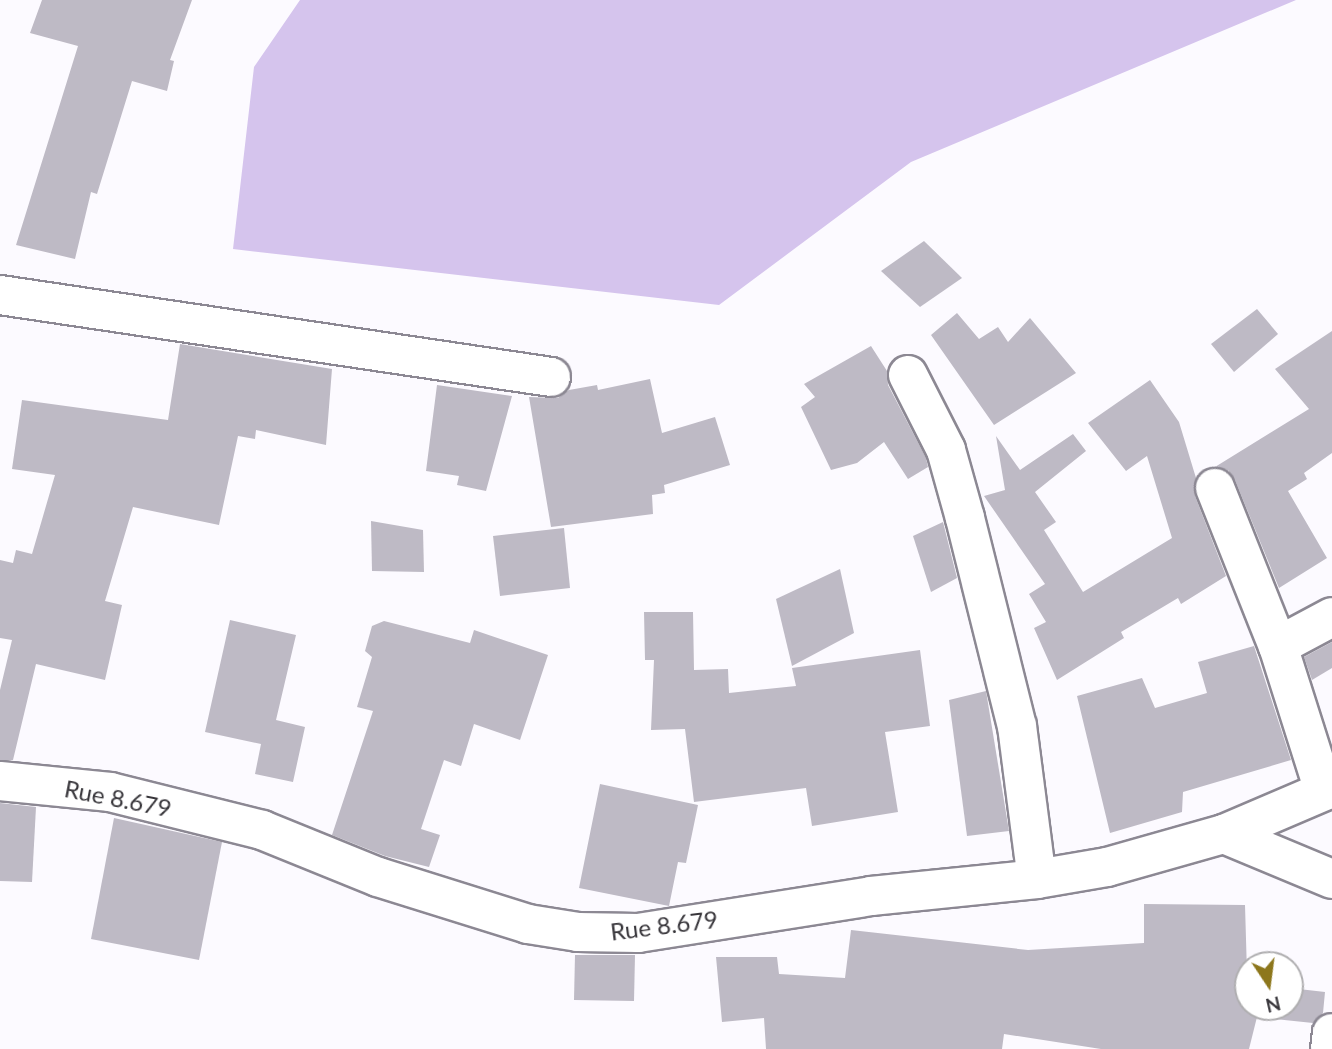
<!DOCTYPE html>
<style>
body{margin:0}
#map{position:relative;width:1332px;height:1049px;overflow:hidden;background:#fcfaff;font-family:Lato,sans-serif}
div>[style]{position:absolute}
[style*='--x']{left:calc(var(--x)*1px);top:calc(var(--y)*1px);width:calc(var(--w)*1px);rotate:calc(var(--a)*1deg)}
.green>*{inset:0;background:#d5c4ed}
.building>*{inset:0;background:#bebac5}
.roads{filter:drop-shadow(2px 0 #8c8893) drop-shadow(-2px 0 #8c8893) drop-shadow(0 2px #8c8893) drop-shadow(0 -2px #8c8893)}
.minor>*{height:38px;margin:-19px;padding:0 19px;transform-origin:19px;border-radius:19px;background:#fff}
span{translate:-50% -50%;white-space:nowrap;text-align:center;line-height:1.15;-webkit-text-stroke:6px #fff;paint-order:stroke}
.street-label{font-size:24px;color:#37353a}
.north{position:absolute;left:1234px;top:951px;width:70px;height:70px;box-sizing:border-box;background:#fff;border:2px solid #afaeb0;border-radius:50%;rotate:167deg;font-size:19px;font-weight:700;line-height:28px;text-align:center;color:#37353a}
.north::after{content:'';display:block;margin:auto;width:24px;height:32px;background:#8d771c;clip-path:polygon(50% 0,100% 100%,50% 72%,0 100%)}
</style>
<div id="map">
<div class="green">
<div style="clip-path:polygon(300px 0,1296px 0,911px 162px,719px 305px,233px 249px,254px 67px)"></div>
</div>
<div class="building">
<div style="clip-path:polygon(42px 0,192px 0,170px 60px,174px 61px,167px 91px,132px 81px,97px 194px,91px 192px,75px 259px,16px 245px,78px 46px,30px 33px)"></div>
<div style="clip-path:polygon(924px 241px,962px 278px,920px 307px,881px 271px)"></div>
<div style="clip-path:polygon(1257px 309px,1278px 334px,1234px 372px,1211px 344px)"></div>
<div style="clip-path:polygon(957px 313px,979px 339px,998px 327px,1008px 342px,1030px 318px,1076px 373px,994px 425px,931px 335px)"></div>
<div style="clip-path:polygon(1332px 331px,1332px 453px,1304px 473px,1307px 479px,1288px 491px,1327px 558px,1279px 588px,1235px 480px,1228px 470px,1215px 467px,1309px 409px,1275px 369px)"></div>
<div style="clip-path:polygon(180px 344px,332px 369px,326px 445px,256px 430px,255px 439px,238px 436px,219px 525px,133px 507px,105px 601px,122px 605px,105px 680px,36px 664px,13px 760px,0 760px,0 690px,12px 640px,0 638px,0 560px,13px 563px,16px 550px,32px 554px,55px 475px,12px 469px,22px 400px,168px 420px)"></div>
<div style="clip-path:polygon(871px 346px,887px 371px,888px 385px,926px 458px,928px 467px,908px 479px,884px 442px,857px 463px,831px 470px,801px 407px,815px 397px,804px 384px)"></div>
<div style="clip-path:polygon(650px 379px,662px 433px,715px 417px,730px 465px,664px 485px,665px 493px,652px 495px,653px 514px,551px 527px,529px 397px,558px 398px,569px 390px,597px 385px,598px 390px)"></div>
<div style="clip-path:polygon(1150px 380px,1179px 422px,1196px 478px,1195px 496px,1226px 576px,1181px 604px,1178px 598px,1121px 632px,1124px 638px,1057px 680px,1034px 628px,1046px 622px,1029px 594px,1045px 584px,984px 496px,1005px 490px,996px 436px,1020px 470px,1073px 434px,1086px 451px,1035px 492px,1056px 522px,1044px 530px,1083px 592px,1172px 538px,1147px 456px,1126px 471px,1088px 423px)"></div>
<div style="clip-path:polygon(437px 385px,512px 396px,486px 491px,457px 485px,459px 476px,426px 471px)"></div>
<div style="clip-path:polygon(371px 521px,423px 530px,424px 572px,372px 571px)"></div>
<div style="clip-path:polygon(943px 522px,957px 578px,931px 592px,913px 536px)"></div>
<div style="clip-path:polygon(564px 528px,570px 588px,500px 596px,493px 536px)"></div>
<div style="clip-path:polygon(840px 569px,854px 633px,792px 666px,776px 599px)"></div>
<div style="clip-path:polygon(644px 612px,693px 612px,694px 670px,728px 669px,729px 693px,796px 686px,792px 668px,920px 650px,930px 726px,885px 732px,898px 812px,812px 826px,806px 788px,694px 802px,685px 729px,651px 730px,654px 660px,645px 660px)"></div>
<div style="clip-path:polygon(230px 620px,296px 635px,276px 720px,305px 727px,293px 782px,255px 774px,261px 744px,205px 732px)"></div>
<div style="clip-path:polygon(384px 621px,470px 643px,474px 630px,548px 655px,520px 740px,474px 724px,461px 766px,444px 760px,421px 829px,440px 835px,429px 867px,385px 856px,332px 835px,373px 711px,357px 707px,372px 657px,365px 651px,372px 626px)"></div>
<div style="clip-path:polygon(1332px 642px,1332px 668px,1312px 680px,1304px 657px)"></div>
<div style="clip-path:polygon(1254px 646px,1291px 760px,1183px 792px,1182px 812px,1110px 833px,1077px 696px,1142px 678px,1155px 708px,1207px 693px,1198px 662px)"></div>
<div style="clip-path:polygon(986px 691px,1009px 831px,967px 836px,949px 700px)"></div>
<div style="clip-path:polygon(600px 784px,698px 805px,686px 863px,678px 862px,669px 906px,579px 888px)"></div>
<div style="clip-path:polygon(0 803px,36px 807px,32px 882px,0 881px)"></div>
<div style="clip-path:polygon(114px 818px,222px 842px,199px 960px,91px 939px)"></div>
<div style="clip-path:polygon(1144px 904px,1245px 905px,1248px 1007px,1290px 1007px,1290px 988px,1325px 992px,1323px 1013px,1313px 1023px,1257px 1017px,1249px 1049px,1101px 1049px,1004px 1034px,1002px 1049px,766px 1049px,764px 1018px,722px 1022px,716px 957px,777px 957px,779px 974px,845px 978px,851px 930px,1028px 950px,1144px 943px)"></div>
<div style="clip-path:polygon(575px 955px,635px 955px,634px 1001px,574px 1000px)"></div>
</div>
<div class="roads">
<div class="minor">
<div style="--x:0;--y:295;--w:557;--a:8.46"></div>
<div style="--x:908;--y:375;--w:84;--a:63.1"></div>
<div style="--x:946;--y:450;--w:71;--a:74.4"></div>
<div style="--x:965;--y:518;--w:214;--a:76"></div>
<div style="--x:1017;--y:726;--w:154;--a:82.6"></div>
<div style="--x:1215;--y:488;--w:170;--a:68.3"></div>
<div style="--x:0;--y:781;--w:111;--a:5.7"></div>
<div style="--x:110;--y:792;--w:157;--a:14"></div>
<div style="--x:262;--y:830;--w:125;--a:22.1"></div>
<div style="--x:378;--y:877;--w:157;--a:17.4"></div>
<div style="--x:528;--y:924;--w:51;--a:9.1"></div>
<div style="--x:578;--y:932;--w:60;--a:1"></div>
<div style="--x:638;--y:933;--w:236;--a:-9"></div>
<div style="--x:871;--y:896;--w:167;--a:-5.8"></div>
<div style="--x:1037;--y:879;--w:71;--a:-9.7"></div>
<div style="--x:1107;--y:867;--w:122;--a:-15.8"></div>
<div style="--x:1224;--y:834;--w:117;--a:22.6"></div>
<div style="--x:1324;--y:791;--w:152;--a:-107.6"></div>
<div style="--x:1278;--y:646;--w:61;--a:-28.2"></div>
<div style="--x:1224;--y:834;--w:117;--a:-23.1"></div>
<div style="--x:1330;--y:1049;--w:16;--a:-83"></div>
</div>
</div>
<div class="street-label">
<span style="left:118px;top:798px;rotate:11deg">Rue 8.679</span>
<span style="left:664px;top:925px;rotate:-7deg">Rue 8.679</span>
</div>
<div class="north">N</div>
</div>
